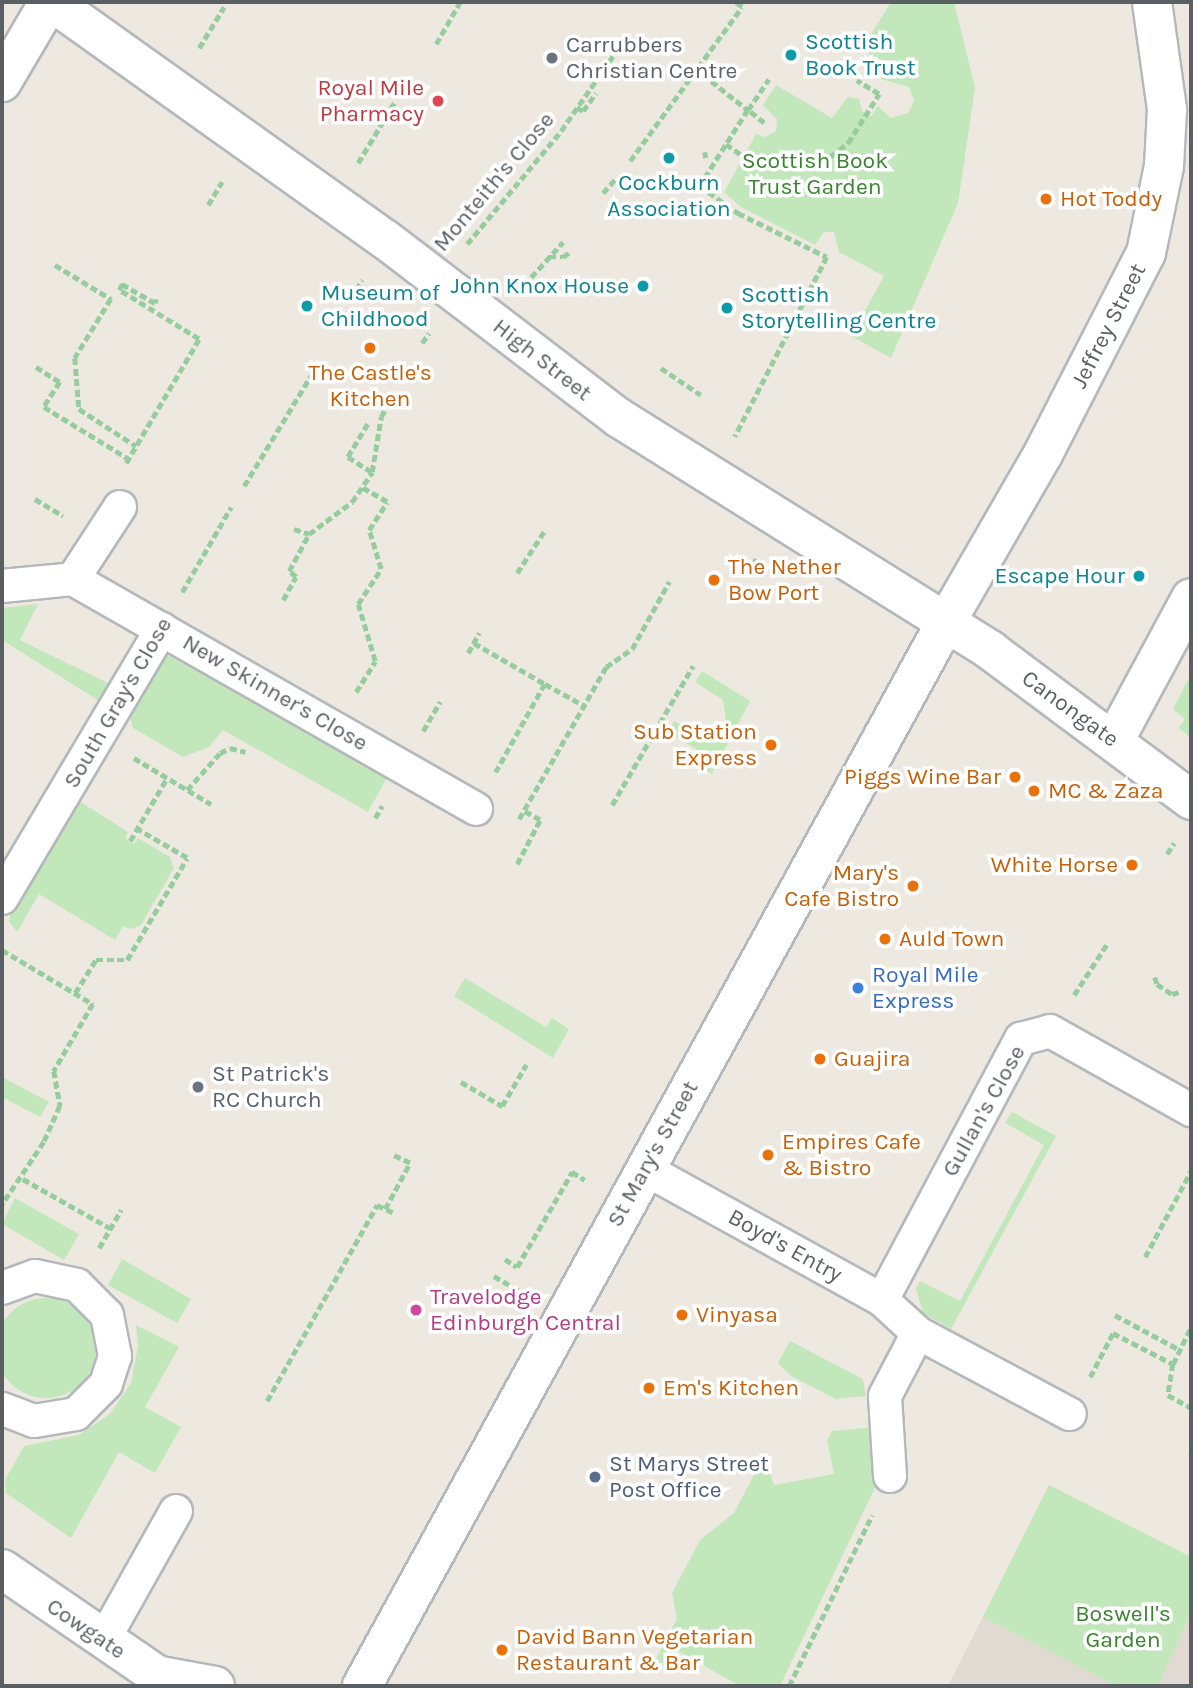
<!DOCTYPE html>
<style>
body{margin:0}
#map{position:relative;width:1193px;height:1688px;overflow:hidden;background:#ede9e1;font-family:Karla,sans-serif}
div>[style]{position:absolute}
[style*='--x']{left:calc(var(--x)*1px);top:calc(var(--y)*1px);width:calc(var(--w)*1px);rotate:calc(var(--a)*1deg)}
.education>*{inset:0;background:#e0dad2}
.green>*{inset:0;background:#c2e7bb}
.round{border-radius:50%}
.path>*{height:4.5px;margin-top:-2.25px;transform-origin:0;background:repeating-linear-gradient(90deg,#97cd9e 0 7px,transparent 0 10.5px)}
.roads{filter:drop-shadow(2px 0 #b4b8bc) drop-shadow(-2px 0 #b4b8bc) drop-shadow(0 2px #b4b8bc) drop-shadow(0 -2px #b4b8bc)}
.lane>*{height:32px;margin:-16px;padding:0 16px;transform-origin:16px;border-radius:16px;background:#fff}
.street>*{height:38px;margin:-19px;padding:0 19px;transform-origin:19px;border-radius:19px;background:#fff}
.secondary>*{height:38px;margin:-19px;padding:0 19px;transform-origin:19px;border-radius:19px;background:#fff}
.dots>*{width:19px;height:19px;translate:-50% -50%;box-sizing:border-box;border:4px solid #fff;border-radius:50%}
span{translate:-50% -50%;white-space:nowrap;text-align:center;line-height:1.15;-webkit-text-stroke:7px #fff;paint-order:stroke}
.culture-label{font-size:23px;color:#0d838f}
.left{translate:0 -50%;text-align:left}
.right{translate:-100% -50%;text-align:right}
.worship-label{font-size:23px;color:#5b616d}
.health-label{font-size:23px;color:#be3a42}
.park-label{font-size:23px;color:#38842f}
.street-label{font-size:23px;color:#595f63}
.food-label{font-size:23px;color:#c56008}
.shop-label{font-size:23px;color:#366cbe}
.hotel-label{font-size:23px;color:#b23c85}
.service-label{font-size:23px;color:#4e5e75}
.frame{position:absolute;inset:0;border:4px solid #595f63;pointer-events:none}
</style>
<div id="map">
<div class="education">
<div style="clip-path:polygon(1191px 1612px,1191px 1686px,1158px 1686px)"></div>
<div style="clip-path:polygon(983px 1617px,1117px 1686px,948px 1686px)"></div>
</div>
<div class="green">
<div style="clip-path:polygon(891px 2px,954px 2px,975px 88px,958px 203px,891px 358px,851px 336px,884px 276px,839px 252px,834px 232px,824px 232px,815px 245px,741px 207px,724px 192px,756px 134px,765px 137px,776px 131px,777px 119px,763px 105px,776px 85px,832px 118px,848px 97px,859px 99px,862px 111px,871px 116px,878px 106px,891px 118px,908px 113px,914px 101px,909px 87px,881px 79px,889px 65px,862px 49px)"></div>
<div style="clip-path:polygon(38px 604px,20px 640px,114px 686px,104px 704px,2px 640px,2px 608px)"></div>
<div style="clip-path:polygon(167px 655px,388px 776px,368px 812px,223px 730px,209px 747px,183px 757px,133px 728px,130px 717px)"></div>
<div style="clip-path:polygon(702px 671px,750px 701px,712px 774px,697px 765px,703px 753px,668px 732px,674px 721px,702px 737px,710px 736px,726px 722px,723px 700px,695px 682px)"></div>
<div style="clip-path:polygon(1191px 674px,1191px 738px,1179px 728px,1185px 719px,1173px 709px)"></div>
<div style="clip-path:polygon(79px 801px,128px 832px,125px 838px,134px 844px,138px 838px,170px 857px,174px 868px,141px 925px,131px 929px,123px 926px,115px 940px,39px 894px,17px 932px,9px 921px,11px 912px)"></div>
<div style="clip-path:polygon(465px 978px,546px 1027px,552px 1018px,569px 1029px,553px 1058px,454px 996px)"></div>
<div style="clip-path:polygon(2px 1077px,49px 1102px,40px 1117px,2px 1097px)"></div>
<div style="clip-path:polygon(1012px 1112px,1056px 1136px,951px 1329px,923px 1313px,916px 1289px,920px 1281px,960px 1301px,1044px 1145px,1005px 1123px)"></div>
<div style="clip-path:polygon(15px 1198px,79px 1234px,64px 1260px,2px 1224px)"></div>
<div style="clip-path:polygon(122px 1259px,191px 1299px,177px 1323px,108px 1285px)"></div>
<div class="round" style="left:-4px;top:1298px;width:100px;height:100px"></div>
<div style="clip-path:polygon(136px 1325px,179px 1347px,145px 1407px,181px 1427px,155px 1473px,119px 1452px,71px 1538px,6px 1493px,5px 1480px,24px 1446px,79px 1435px,110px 1414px,131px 1383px,138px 1346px)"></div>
<div style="clip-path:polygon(790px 1341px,863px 1379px,866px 1396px,836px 1399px,791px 1376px,778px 1363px)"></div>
<div style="clip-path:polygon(874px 1427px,884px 1469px,780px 1686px,740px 1686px,676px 1650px,667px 1668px,655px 1661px,677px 1619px,672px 1593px,700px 1540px,734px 1513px,759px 1465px,768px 1469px,774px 1485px,834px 1474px,827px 1440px,832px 1431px)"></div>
<div style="clip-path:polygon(1049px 1485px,1191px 1557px,1191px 1612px,1158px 1686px,1117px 1686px,983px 1617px)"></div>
</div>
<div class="path">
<div style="--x:436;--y:44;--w:48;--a:-60.3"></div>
<div style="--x:199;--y:48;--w:48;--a:-58.6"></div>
<div style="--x:695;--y:68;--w:68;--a:38.4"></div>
<div style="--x:748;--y:110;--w:90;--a:122.3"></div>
<div style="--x:700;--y:186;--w:47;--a:35.4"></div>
<div style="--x:738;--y:213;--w:99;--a:26.3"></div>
<div style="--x:827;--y:257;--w:202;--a:117.1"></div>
<div style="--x:577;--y:107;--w:7;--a:34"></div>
<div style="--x:583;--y:111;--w:22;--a:-54"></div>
<div style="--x:764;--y:123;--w:21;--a:-141"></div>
<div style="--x:748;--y:110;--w:37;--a:-56"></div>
<div style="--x:726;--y:144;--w:21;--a:35"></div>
<div style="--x:743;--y:156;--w:72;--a:10.4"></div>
<div style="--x:814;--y:169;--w:43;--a:-37.4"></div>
<div style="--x:848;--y:143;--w:58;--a:-57.7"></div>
<div style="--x:879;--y:94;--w:26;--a:-149"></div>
<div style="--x:705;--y:152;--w:6;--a:81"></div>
<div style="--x:630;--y:161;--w:190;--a:-54"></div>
<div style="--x:742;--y:7;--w:9;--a:-144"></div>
<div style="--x:358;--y:163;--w:70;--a:-59"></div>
<div style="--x:603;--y:193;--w:21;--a:-49"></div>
<div style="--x:208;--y:205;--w:27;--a:-59"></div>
<div style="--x:467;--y:244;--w:147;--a:-50.2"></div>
<div style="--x:561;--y:131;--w:111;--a:-55.3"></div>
<div style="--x:549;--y:257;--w:14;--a:0"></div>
<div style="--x:563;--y:257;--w:10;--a:-37"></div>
<div style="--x:55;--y:265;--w:66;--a:31.3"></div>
<div style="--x:111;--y:299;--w:69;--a:121.4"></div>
<div style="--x:75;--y:358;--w:51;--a:85.5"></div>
<div style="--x:79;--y:409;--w:68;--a:33"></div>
<div style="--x:524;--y:285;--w:58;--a:-47.8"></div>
<div style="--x:351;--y:299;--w:22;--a:-60"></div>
<div style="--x:422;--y:343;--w:12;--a:-55"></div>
<div style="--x:36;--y:367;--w:28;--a:32"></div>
<div style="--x:60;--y:382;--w:30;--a:123"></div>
<div style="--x:44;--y:407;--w:100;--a:31.5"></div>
<div style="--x:661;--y:368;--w:48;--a:34"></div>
<div style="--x:368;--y:424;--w:39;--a:121"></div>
<div style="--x:348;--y:457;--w:28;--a:32"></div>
<div style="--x:126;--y:463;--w:144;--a:-59.5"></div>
<div style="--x:199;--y:339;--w:94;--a:-148.5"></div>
<div style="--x:119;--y:290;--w:7;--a:-63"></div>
<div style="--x:122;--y:284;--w:38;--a:30"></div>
<div style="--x:155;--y:303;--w:4;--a:-76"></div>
<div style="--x:244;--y:486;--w:145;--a:-58.8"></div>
<div style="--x:35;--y:499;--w:33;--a:31"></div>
<div style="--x:294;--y:529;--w:16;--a:18"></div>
<div style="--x:749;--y:571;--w:14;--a:-60"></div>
<div style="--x:517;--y:573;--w:51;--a:-56.9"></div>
<div style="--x:182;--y:592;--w:98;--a:-60"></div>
<div style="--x:283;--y:600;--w:26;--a:-61"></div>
<div style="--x:296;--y:577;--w:9;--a:-139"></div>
<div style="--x:289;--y:571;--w:42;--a:-61.6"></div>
<div style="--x:309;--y:534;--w:54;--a:-36.7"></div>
<div style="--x:352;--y:502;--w:36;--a:-56"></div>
<div style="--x:372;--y:472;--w:56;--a:-80.7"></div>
<div style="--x:381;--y:417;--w:15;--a:-62"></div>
<div style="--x:474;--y:643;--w:82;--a:30"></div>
<div style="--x:545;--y:684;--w:101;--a:119.1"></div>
<div style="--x:468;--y:653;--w:23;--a:-61"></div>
<div style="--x:545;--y:684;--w:46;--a:28.8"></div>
<div style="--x:356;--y:692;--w:36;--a:-58"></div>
<div style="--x:375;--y:661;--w:59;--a:-106.6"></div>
<div style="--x:358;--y:604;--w:42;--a:-56.7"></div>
<div style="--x:381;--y:569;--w:41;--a:-107.1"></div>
<div style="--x:369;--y:530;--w:33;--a:-57"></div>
<div style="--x:387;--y:502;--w:28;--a:-150"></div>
<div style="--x:423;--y:731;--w:34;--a:-60"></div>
<div style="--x:134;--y:758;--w:90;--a:30.9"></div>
<div style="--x:187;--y:790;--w:50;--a:-48.3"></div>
<div style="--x:220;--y:753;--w:11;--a:-27"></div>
<div style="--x:230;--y:748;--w:16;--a:14"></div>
<div style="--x:612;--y:805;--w:161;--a:-59.8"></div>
<div style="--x:375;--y:818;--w:14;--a:-60"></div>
<div style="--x:519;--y:819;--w:175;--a:-60.2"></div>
<div style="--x:606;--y:667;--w:32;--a:-35"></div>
<div style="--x:632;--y:649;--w:77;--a:-61.1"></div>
<div style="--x:130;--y:841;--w:73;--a:-59.6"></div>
<div style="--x:1167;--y:854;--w:13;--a:-58"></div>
<div style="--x:517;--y:864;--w:50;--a:-62.4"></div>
<div style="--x:540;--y:820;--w:18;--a:-151"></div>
<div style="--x:2;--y:950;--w:106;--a:30.7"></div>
<div style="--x:93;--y:1004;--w:78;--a:120.2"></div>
<div style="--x:54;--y:1071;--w:36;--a:80"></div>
<div style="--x:60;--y:1106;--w:39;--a:114"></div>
<div style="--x:44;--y:1142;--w:76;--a:123.7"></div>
<div style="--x:1155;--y:977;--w:7;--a:74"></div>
<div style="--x:1157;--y:984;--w:18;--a:34"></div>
<div style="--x:1172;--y:994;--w:7;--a:-16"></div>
<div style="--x:75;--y:993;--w:39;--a:-58"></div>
<div style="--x:96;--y:960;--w:31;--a:0"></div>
<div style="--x:127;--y:960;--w:118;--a:-59.5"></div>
<div style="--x:187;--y:858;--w:58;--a:-149.9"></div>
<div style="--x:1074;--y:995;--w:61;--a:-57.1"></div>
<div style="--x:461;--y:1082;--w:48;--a:30.3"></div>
<div style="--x:502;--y:1106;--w:48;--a:-59.7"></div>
<div style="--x:23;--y:1179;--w:100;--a:29.4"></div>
<div style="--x:385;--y:1209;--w:52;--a:-61.5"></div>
<div style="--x:410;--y:1163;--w:21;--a:-155"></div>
<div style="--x:99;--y:1248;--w:44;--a:-59.9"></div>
<div style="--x:1145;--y:1257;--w:98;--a:-61.9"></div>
<div style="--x:505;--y:1259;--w:14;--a:34"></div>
<div style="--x:517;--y:1267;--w:110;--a:-59.9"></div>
<div style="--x:572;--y:1172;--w:15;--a:32"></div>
<div style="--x:494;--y:1276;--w:34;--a:30"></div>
<div style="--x:1115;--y:1315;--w:74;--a:28.3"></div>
<div style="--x:1173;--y:1364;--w:41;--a:-64.1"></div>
<div style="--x:1090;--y:1377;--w:50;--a:-62.4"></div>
<div style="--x:1113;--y:1333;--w:68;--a:27.3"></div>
<div style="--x:1173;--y:1364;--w:31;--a:99"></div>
<div style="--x:1168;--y:1395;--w:26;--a:29"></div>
<div style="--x:267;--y:1401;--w:225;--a:-60.7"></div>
<div style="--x:377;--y:1205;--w:19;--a:25"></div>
<div style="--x:1190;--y:1456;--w:2;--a:-63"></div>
<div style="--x:789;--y:1686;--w:190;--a:-64.1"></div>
<div style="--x:1009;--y:1686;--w:4;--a:0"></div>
</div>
<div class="roads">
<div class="lane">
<div style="--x:73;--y:579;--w:86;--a:-56.9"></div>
<div style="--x:2;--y:586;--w:71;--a:-5.6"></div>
<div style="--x:73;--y:579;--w:464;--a:29.7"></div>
<div style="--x:2;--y:898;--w:313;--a:-59.3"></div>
<div style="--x:645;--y:1169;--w:271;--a:28.9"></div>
<div style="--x:882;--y:1300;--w:49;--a:42.5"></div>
<div style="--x:918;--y:1333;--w:172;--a:28.1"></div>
<div style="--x:2;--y:1288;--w:35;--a:-20"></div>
<div style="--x:35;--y:1276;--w:43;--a:12.1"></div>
<div style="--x:77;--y:1285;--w:42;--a:45"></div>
<div style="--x:107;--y:1315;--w:42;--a:79"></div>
<div style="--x:115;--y:1356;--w:29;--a:108"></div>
<div style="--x:106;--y:1384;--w:42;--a:135"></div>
<div style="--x:76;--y:1414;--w:43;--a:170.5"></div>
<div style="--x:34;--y:1421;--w:34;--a:-159"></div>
<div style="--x:882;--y:1300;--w:296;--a:-62"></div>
<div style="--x:1021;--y:1039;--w:30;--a:-15"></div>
<div style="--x:1050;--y:1031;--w:162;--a:29.3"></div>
<div style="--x:890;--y:1476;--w:80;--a:-93.6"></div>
<div style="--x:885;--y:1396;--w:71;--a:-62.4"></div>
<div style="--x:103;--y:1641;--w:149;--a:-60.7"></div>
</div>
<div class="street">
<div style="--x:2;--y:82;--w:93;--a:-59.6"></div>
<div style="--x:1114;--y:741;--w:162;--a:-61.7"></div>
</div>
<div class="secondary">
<div style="--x:52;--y:2;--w:410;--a:35.5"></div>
<div style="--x:386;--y:240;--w:293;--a:37.4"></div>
<div style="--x:619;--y:418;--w:438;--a:32"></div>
<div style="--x:990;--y:650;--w:251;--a:36.7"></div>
<div style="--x:2;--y:1569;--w:207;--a:34.4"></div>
<div style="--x:155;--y:1675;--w:61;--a:10.4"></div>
<div style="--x:362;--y:1686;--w:1214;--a:-61.24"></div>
<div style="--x:946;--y:622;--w:194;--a:-60"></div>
<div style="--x:1043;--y:454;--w:226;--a:-62.9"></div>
<div style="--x:1146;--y:253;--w:89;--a:-78.3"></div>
<div style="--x:1164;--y:166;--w:57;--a:-87"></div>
<div style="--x:1167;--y:109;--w:108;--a:-98"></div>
</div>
</div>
<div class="dots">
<div style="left:791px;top:55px;background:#0f9aa8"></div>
<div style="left:552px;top:58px;background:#6b7280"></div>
<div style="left:438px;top:101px;background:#e0444e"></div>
<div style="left:669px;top:158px;background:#0f9aa8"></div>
<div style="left:1046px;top:199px;background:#e8710a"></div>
<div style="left:643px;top:286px;background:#0f9aa8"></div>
<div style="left:307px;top:306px;background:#0f9aa8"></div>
<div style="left:727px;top:308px;background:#0f9aa8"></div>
<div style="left:370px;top:348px;background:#e8710a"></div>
<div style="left:1139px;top:576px;background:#0f9aa8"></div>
<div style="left:714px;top:580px;background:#e8710a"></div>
<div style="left:771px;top:745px;background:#e8710a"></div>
<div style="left:1015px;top:777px;background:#e8710a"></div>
<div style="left:1034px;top:791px;background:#e8710a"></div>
<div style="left:1132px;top:865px;background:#e8710a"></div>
<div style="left:913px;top:886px;background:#e8710a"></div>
<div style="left:885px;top:939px;background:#e8710a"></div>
<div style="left:858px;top:988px;background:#3f7fe0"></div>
<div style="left:820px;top:1059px;background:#e8710a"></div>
<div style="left:198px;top:1087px;background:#6b7280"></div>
<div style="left:768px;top:1155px;background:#e8710a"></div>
<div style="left:416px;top:1310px;background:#d1479c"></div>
<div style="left:682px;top:1315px;background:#e8710a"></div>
<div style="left:649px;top:1388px;background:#e8710a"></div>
<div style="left:595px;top:1477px;background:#5c6f8a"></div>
<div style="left:502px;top:1650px;background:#e8710a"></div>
</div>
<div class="culture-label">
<span class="left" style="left:805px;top:55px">Scottish<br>Book Trust</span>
<span style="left:669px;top:196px">Cockburn<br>Association</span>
<span class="right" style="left:629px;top:286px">John Knox House</span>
<span class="left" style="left:321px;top:306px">Museum of<br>Childhood</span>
<span class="left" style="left:741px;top:308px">Scottish<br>Storytelling Centre</span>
<span class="right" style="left:1125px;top:576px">Escape Hour</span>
</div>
<div class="worship-label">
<span class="left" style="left:566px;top:58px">Carrubbers<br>Christian Centre</span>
<span class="left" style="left:212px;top:1087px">St Patrick's<br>RC Church</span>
</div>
<div class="health-label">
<span class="right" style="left:424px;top:101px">Royal Mile<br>Pharmacy</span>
</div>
<div class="park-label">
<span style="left:815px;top:174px">Scottish Book<br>Trust Garden</span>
<span style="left:1123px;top:1627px">Boswell's<br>Garden</span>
</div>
<div class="street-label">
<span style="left:494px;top:182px;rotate:-50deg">Monteith's Close</span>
<span style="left:1109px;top:326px;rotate:-63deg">Jeffrey Street</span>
<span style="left:542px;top:360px;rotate:38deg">High Street</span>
<span style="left:275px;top:693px;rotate:30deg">New Skinner's Close</span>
<span style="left:118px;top:703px;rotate:-60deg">South Gray's Close</span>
<span style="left:1070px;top:709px;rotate:36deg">Canongate</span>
<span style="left:984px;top:1111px;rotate:-61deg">Gullan's Close</span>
<span style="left:653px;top:1154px;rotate:-61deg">St Mary's Street</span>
<span style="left:785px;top:1246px;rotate:29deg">Boyd's Entry</span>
<span style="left:86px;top:1629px;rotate:34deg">Cowgate</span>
</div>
<div class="food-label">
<span class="left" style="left:1060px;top:199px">Hot Toddy</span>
<span style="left:370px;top:386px">The Castle's<br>Kitchen</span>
<span class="left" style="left:728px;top:580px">The Nether<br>Bow Port</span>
<span class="right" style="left:757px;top:745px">Sub Station<br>Express</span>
<span class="right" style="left:1001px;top:777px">Piggs Wine Bar</span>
<span class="left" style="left:1048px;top:791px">MC &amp; Zaza</span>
<span class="right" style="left:1118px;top:865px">White Horse</span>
<span class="right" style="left:899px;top:886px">Mary's<br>Cafe Bistro</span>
<span class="left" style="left:899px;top:939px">Auld Town</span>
<span class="left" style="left:834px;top:1059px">Guajira</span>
<span class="left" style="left:782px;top:1155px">Empires Cafe<br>&amp; Bistro</span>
<span class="left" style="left:696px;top:1315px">Vinyasa</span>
<span class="left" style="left:663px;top:1388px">Em's Kitchen</span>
<span class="left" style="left:516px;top:1650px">David Bann Vegetarian<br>Restaurant &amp; Bar</span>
</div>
<div class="shop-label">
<span class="left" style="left:872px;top:988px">Royal Mile<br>Express</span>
</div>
<div class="hotel-label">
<span class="left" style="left:430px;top:1310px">Travelodge<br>Edinburgh Central</span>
</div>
<div class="service-label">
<span class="left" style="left:609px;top:1477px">St Marys Street<br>Post Office</span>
</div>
<div class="frame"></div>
</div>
